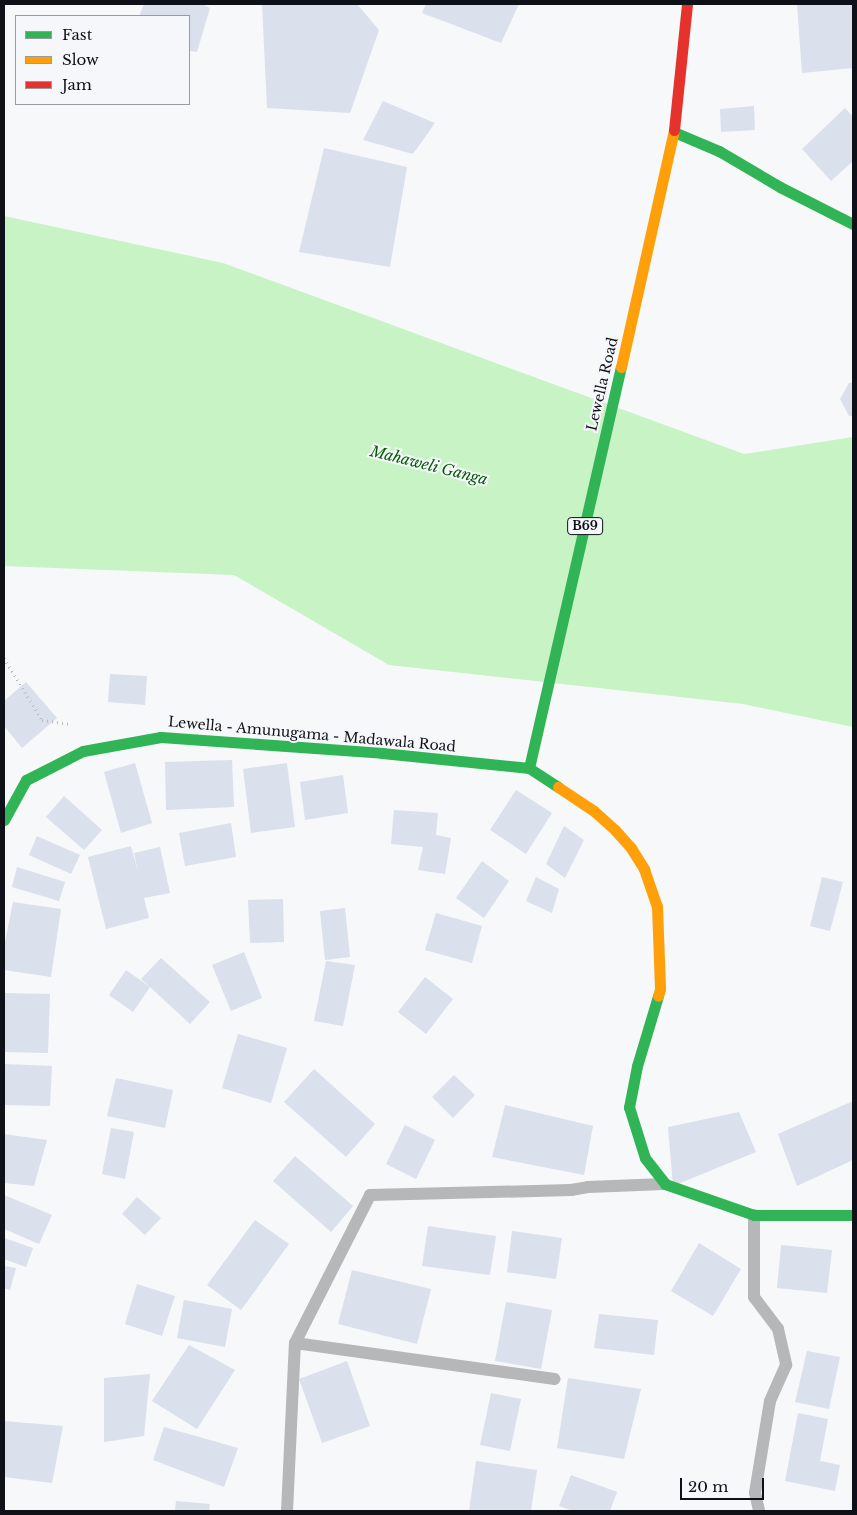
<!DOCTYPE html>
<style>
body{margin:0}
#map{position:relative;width:857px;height:1515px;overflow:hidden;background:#f6f8fa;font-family:"Libre Baskerville",serif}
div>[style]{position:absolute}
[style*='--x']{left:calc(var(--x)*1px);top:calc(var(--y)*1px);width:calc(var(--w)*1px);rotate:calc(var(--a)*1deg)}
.water>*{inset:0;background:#c8f3c5}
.building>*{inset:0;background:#dae0ec}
.path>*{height:3px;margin-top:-1.5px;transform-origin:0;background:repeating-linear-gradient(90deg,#babcbe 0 1px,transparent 0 5px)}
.lane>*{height:12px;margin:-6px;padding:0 6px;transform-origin:6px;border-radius:6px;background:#b5b7b9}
.fast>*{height:11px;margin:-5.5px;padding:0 5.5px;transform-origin:5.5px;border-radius:5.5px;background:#30b455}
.slow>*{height:11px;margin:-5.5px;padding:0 5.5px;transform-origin:5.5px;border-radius:5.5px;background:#ff9f0a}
.jam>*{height:11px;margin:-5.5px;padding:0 5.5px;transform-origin:5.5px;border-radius:5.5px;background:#e5322d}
span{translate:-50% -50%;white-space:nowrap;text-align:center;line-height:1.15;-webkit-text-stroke:4px #f5f7fb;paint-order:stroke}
.shield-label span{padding:1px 4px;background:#f5f7fb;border:1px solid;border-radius:4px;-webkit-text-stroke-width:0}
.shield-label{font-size:12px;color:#0e1118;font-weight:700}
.street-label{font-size:14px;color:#0e1118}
.water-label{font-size:15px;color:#035d00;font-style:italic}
.frame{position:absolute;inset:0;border:5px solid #0e1118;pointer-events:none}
.legend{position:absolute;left:15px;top:15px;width:175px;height:90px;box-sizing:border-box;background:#f5f7fb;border:1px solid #999ba0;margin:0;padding:6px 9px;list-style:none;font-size:15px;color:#0e1118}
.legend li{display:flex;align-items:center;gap:10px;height:25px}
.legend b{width:25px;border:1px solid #999ba0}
.scale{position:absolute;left:680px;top:1478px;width:84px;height:22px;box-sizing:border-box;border:2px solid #0e1118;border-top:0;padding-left:6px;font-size:15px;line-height:18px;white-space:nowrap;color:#0e1118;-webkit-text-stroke:4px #f5f7fb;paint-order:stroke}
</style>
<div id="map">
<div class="water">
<div style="clip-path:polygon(4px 216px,223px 263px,744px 454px,853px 437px,853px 727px,743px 704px,389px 665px,234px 575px,4px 566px)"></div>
</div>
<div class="building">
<div style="clip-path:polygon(144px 4px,202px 4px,210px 8px,197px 52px,189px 51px,189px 16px,139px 16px)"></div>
<div style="clip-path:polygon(262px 4px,357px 4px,379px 30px,350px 113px,267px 108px)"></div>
<div style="clip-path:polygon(426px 4px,519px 4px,501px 43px,422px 13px)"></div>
<div style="clip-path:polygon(797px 4px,853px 4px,853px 68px,802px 73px)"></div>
<div style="clip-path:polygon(383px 101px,435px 123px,413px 154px,363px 140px)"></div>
<div style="clip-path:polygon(754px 106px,755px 130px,721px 132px,720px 109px)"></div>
<div style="clip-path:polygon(845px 108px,853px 117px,853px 161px,831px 181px,802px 149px)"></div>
<div style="clip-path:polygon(324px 148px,407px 167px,390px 267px,299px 252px)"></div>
<div style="clip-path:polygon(849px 383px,853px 383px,853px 416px,849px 416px,840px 399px)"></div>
<div style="clip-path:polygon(110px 674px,147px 676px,145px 705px,108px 702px)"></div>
<div style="clip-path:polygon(26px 682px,57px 718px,22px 748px,4px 726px,4px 701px)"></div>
<div style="clip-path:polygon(232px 760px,234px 807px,166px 810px,165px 762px)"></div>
<div style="clip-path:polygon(135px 763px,152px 823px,121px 833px,104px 772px)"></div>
<div style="clip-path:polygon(287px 763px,295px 827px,251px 833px,243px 769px)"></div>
<div style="clip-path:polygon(343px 775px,348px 813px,305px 820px,300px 782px)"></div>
<div style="clip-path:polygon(516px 790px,552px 813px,526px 854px,490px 830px)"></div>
<div style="clip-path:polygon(64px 796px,102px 830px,84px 850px,46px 817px)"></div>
<div style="clip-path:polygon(394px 810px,438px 813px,436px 835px,451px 838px,445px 874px,418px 870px,423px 847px,391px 844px)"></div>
<div style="clip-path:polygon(231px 823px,236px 857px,185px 866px,179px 833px)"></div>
<div style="clip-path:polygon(564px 826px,584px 840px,565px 878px,546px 864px)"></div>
<div style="clip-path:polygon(37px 836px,80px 855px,71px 874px,29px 855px)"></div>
<div style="clip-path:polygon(131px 846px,138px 872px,134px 853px,160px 847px,170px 893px,144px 898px,149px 918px,106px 929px,88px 857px)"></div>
<div style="clip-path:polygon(482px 861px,509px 881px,484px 918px,456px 898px)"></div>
<div style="clip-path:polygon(17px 867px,65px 882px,59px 901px,12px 887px)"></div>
<div style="clip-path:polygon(536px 877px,559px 889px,552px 913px,526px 901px)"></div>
<div style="clip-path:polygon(822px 877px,843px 882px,830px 931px,810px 926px)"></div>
<div style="clip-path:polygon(283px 899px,284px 942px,250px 943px,248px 900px)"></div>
<div style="clip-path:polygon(13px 902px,61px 909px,51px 977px,4px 970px,4px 947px)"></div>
<div style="clip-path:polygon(345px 908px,350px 957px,325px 960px,320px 911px)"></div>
<div style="clip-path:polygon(436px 913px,482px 926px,472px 963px,425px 950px)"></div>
<div style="clip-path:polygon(244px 952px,262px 998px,231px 1011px,212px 965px)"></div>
<div style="clip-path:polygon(161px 958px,210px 1002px,190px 1024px,150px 987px,133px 1012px,109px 995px,126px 970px,150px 987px,141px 979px)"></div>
<div style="clip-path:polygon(326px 961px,355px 965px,343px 1026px,314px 1021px)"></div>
<div style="clip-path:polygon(425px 977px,453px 999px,426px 1034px,398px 1012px)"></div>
<div style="clip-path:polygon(4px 993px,50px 994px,48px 1053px,4px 1052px)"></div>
<div style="clip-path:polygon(238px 1034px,287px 1048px,271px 1103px,222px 1088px)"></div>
<div style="clip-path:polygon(4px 1064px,52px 1066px,50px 1106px,4px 1105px)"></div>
<div style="clip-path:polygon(314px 1069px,375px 1124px,346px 1157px,284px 1102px)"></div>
<div style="clip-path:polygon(454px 1075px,475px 1095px,453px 1118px,432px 1097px)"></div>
<div style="clip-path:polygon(116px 1078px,173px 1090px,165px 1128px,107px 1116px)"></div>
<div style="clip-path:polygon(853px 1101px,853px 1160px,797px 1186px,778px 1134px)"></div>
<div style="clip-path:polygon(505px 1105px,593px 1126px,584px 1175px,492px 1157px)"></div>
<div style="clip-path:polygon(739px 1112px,756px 1152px,673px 1186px,668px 1127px)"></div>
<div style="clip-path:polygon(405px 1125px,435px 1140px,416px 1179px,386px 1164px)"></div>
<div style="clip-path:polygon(111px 1128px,134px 1132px,125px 1179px,102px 1174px)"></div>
<div style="clip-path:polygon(4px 1134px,47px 1140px,34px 1186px,4px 1183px)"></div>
<div style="clip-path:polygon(295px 1156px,353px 1206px,331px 1232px,273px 1181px)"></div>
<div style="clip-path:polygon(4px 1195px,52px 1215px,39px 1244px,4px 1229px)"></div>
<div style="clip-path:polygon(137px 1197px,161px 1218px,145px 1235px,122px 1214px)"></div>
<div style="clip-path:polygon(255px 1220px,289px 1244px,241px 1310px,207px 1285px)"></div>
<div style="clip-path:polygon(428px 1226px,496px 1236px,490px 1275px,422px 1266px)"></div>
<div style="clip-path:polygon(512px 1231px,562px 1238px,556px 1279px,507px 1272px)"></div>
<div style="clip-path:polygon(4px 1238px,33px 1248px,26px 1267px,4px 1259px)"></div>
<div style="clip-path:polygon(699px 1243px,741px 1269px,713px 1316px,671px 1291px)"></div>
<div style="clip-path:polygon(781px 1245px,832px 1250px,827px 1293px,777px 1288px)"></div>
<div style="clip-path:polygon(4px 1266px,16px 1268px,10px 1290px,4px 1288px)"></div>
<div style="clip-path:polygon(352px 1270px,431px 1289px,417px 1344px,338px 1324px)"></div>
<div style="clip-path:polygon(137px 1284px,175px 1296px,162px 1336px,125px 1324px)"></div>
<div style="clip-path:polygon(184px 1300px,232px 1309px,225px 1347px,177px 1338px)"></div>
<div style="clip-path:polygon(506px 1302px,552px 1310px,541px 1369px,495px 1361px)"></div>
<div style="clip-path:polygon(599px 1314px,658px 1320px,654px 1355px,594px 1348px)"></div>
<div style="clip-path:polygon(189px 1345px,235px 1370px,197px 1429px,152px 1401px)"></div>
<div style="clip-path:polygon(807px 1351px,840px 1357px,829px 1409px,795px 1402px)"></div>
<div style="clip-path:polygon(347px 1361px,370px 1426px,322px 1443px,299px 1379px)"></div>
<div style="clip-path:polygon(150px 1374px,144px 1436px,104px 1442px,104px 1378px)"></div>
<div style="clip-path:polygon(568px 1378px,641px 1389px,624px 1459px,557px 1448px)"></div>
<div style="clip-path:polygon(491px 1393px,521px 1399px,510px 1451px,480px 1445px)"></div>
<div style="clip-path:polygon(798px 1413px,828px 1419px,820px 1461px,840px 1465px,835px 1491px,785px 1481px)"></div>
<div style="clip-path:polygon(4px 1421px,63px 1426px,52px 1483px,4px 1477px)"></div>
<div style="clip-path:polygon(164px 1427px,238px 1448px,224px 1487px,153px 1460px)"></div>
<div style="clip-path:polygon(476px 1461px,537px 1470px,531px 1511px,469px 1511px)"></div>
<div style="clip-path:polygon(571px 1475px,617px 1492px,610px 1511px,573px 1511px,559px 1506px)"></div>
<div style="clip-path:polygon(176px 1501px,210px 1504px,209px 1511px,175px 1511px)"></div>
</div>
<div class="path">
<div style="--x:4;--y:658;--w:73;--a:58.5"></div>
<div style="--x:42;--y:720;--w:30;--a:8"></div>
</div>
<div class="lane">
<div style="--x:754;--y:1215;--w:82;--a:90"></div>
<div style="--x:754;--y:1297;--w:40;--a:53"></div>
<div style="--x:778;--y:1329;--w:37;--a:77"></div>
<div style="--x:786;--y:1365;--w:39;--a:114"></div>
<div style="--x:770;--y:1401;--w:93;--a:99.3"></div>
<div style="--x:755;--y:1493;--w:18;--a:77"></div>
<div style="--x:295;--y:1343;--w:262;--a:7.9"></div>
<div style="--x:287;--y:1511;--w:168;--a:-87.3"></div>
<div style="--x:295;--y:1343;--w:166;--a:-63.1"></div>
<div style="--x:370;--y:1195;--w:201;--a:-1.4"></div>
<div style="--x:571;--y:1190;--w:17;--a:-10"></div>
<div style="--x:588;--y:1187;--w:76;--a:-2.3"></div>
</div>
<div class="fast">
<div style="--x:674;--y:132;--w:49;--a:22.9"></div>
<div style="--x:719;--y:151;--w:71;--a:30.5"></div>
<div style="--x:780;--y:187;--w:82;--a:26.9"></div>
<div style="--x:529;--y:768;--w:411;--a:-77.1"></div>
<div style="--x:4;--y:820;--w:46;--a:-61.2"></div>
<div style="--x:26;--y:780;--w:64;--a:-27"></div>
<div style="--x:83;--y:751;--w:79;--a:-10.2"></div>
<div style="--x:161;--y:737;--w:222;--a:4.1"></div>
<div style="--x:382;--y:753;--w:148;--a:5.8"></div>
<div style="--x:529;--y:768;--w:35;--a:33"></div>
<div style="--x:658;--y:996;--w:73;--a:106.7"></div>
<div style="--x:637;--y:1066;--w:42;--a:101"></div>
<div style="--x:629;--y:1107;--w:53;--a:72.6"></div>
<div style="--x:645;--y:1158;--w:33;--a:52"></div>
<div style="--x:665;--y:1184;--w:94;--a:19.2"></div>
<div style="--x:754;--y:1215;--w:99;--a:0"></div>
</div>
<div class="slow">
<div style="--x:621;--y:367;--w:243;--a:-77.4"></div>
<div style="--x:558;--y:787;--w:43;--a:33.7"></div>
<div style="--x:594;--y:811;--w:28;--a:42"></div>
<div style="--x:615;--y:830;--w:24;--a:48"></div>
<div style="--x:631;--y:848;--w:25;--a:58"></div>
<div style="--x:644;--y:869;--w:39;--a:71"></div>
<div style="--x:657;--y:906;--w:83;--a:87.9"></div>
<div style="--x:660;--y:989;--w:7;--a:106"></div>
</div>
<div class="jam">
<div style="--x:674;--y:130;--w:127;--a:-84.1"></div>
</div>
<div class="shield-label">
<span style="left:585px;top:526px">B69</span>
</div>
<div class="street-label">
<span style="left:602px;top:384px;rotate:-77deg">Lewella Road</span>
<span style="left:312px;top:734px;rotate:5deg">Lewella - Amunugama - Madawala Road</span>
</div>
<div class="water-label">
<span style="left:429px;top:465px;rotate:14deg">Mahaweli Ganga</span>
</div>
<div class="frame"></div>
<ul class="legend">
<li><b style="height:6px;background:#30b455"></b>Fast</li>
<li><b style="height:6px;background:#ff9f0a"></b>Slow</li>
<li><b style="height:6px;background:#e5322d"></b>Jam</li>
</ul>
<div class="scale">20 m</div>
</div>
